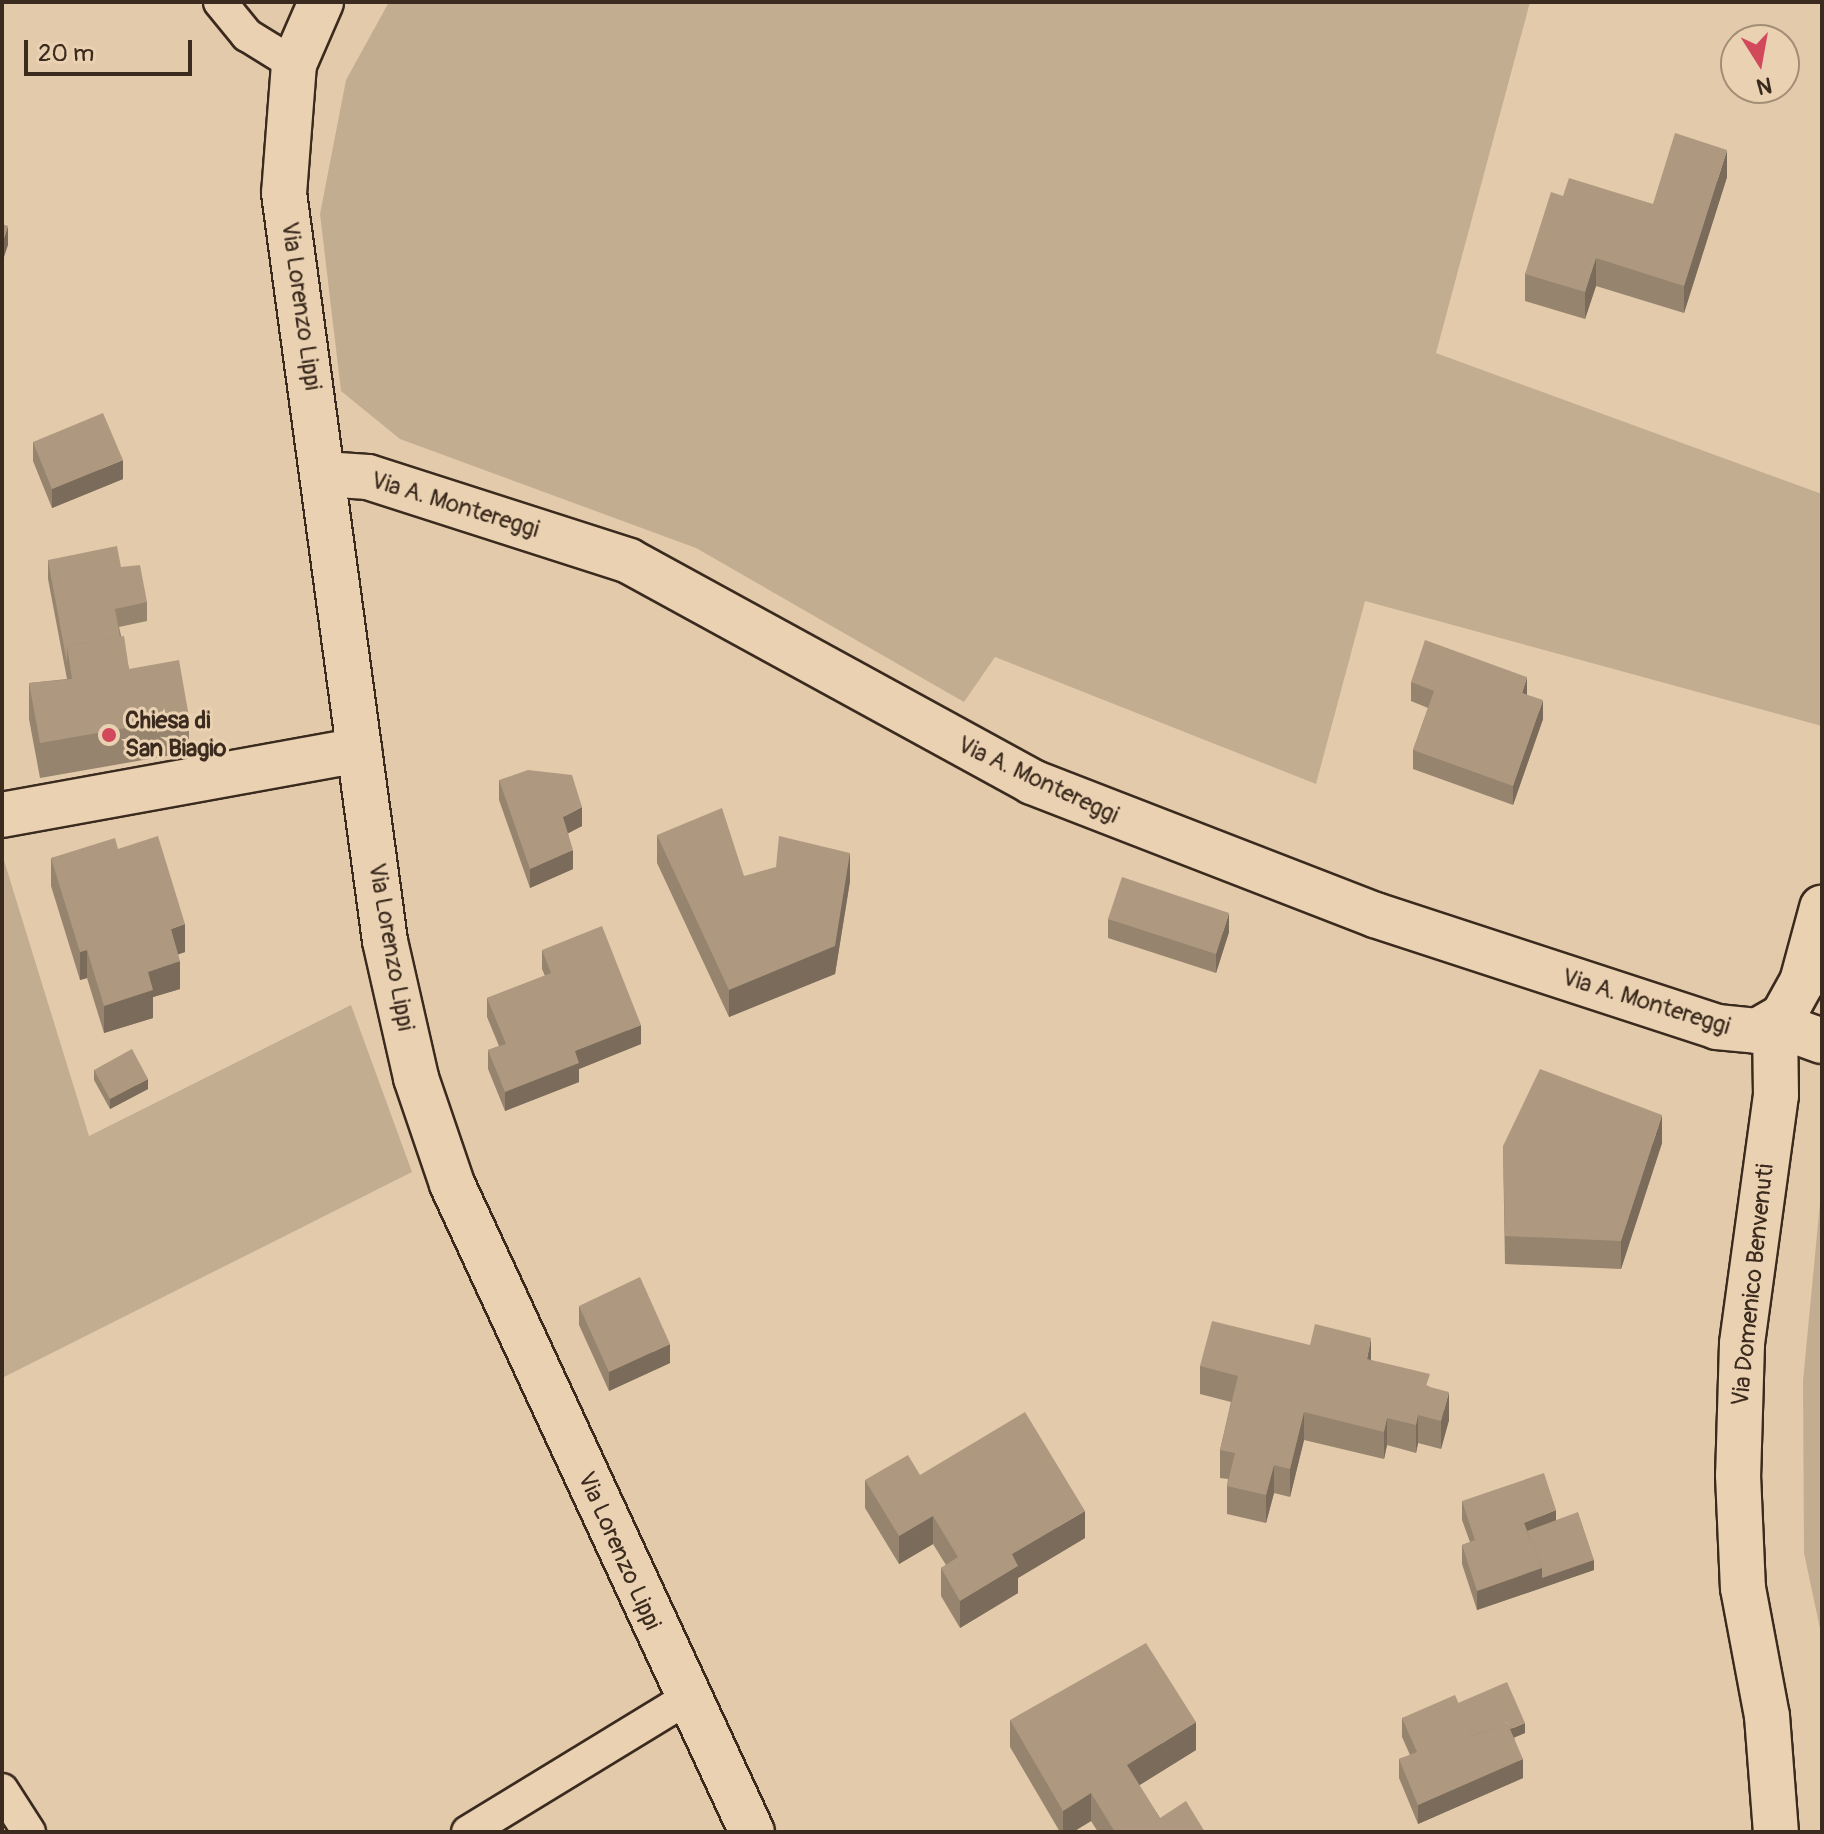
<!DOCTYPE html>
<style>
body{margin:0}
#map{position:relative;width:1824px;height:1834px;overflow:hidden;background:#e2caab;font-family:Pangolin,sans-serif}
div>[style]{position:absolute}
[style*='--x']{left:calc(var(--x)*1px);top:calc(var(--y)*1px);width:calc(var(--w)*1px);rotate:calc(var(--a)*1deg)}
.green>*{inset:0;background:#c3ad91}
.roads{filter:drop-shadow(2px 0 #3b2a1e) drop-shadow(-2px 0 #3b2a1e) drop-shadow(0 2px #3b2a1e) drop-shadow(0 -2px #3b2a1e)}
.lane>*{height:32px;margin:-16px;padding:0 16px;transform-origin:16px;border-radius:16px;background:#e9d1b1}
.street>*{height:44px;margin:-22px;padding:0 22px;transform-origin:22px;border-radius:22px;background:#e9d1b1}
.secondary>*{height:44px;margin:-22px;padding:0 22px;transform-origin:22px;border-radius:22px;background:#e9d1b1}
.wall>*{inset:0;background:#96846e}
.shaded-wall>*{inset:0;background:#7a6b5a}
.building>*{inset:0;background:#ae9980}
.dots>*{width:22px;height:22px;translate:-50% -50%;box-sizing:border-box;border:4px solid #e9d1b1;border-radius:50%}
span{translate:-50% -50%;white-space:nowrap;text-align:center;line-height:1.15;-webkit-text-stroke:6px #e9d1b1;paint-order:stroke}
.street-label{font-size:24px;color:#3b2a1e}
.poi-label{font-size:24px;color:#3b2a1e;font-weight:700}
.left{translate:0 -50%;text-align:left}
.frame{position:absolute;inset:0;border:4px solid #3b2a1e;pointer-events:none}
.north{position:absolute;left:1720px;top:24px;width:80px;height:80px;box-sizing:border-box;background:#e9d1b1;border:2px solid #a38e76;border-radius:50%;rotate:169deg;font-size:22px;font-weight:700;line-height:32px;text-align:center;color:#3b2a1e}
.north::after{content:'';display:block;margin:auto;width:28px;height:36px;background:#d1495b;clip-path:polygon(50% 0,100% 100%,50% 72%,0 100%)}
.scale{position:absolute;left:24px;top:40px;width:168px;height:36px;box-sizing:border-box;border:4px solid #3b2a1e;border-top:0;padding-left:10px;font-size:24px;line-height:28px;white-space:nowrap;color:#3b2a1e;-webkit-text-stroke:6px #e9d1b1;paint-order:stroke}
</style>
<div id="map">
<div class="green">
<div style="clip-path:polygon(389px 2px,1530px 2px,1436px 353px,1822px 494px,1822px 726px,1365px 601px,1316px 784px,995px 657px,964px 702px,696px 548px,400px 439px,341px 391px,320px 214px,346px 80px)"></div>
<div style="clip-path:polygon(2px 854px,89px 1136px,351px 1005px,412px 1172px,2px 1378px)"></div>
<div style="clip-path:polygon(1822px 1182px,1822px 1638px,1804px 1553px,1803px 1381px)"></div>
</div>
<div class="roads">
<div class="lane">
<div style="--x:220;--y:2;--w:43;--a:50.7"></div>
<div style="--x:247;--y:35;--w:55;--a:31.7"></div>
<div style="--x:2;--y:1790;--w:50;--a:57.3"></div>
<div style="--x:468;--y:1832;--w:255;--a:-31.4"></div>
</div>
<div class="street">
<div style="--x:324;--y:474;--w:44;--a:3.9"></div>
<div style="--x:368;--y:477;--w:274;--a:17.8"></div>
<div style="--x:629;--y:561;--w:460;--a:28.7"></div>
<div style="--x:1032;--y:782;--w:368;--a:21.2"></div>
<div style="--x:1375;--y:915;--w:360;--a:18.1"></div>
<div style="--x:1717;--y:1027;--w:40;--a:5.7"></div>
<div style="--x:1757;--y:1031;--w:30;--a:-30"></div>
<div style="--x:1783;--y:1016;--w:39;--a:-61"></div>
<div style="--x:1802;--y:982;--w:77;--a:-74.9"></div>
<div style="--x:2;--y:815;--w:363;--a:-10.3"></div>
<div style="--x:1775;--y:1024;--w:71;--a:89.2"></div>
<div style="--x:1776;--y:1095;--w:251;--a:97.8"></div>
<div style="--x:1742;--y:1344;--w:131;--a:91.7"></div>
<div style="--x:1738;--y:1475;--w:113;--a:87.5"></div>
<div style="--x:1743;--y:1588;--w:130;--a:79.4"></div>
<div style="--x:1767;--y:1716;--w:116;--a:85.6"></div>
<div style="--x:1775;--y:1024;--w:50;--a:19.9"></div>
</div>
<div class="secondary">
<div style="--x:321;--y:2;--w:68;--a:113.5"></div>
<div style="--x:294;--y:64;--w:129;--a:94.4"></div>
<div style="--x:284;--y:193;--w:755;--a:82.31"></div>
<div style="--x:385;--y:941;--w:140;--a:77.2"></div>
<div style="--x:416;--y:1078;--w:112;--a:71.2"></div>
<div style="--x:452;--y:1184;--w:714;--a:65.16"></div>
</div>
</div>
<div class="wall">
<div style="clip-path:polygon(1727px 177px,1684px 313px,1596px 286px,1585px 319px,1525px 301px,1525px 274px,1563px 196px,1653px 204px)"></div>
<div style="clip-path:polygon(33px 442px,123px 479px,52px 508px,33px 461px)"></div>
<div style="clip-path:polygon(48px 560px,121px 567px,147px 602px,147px 621px,119px 627px,129px 669px,189px 717px,189px 752px,40px 778px,29px 719px,29px 683px,67px 679px,48px 579px)"></div>
<div style="clip-path:polygon(1411px 682px,1527px 695px,1543px 719px,1513px 805px,1413px 769px,1413px 750px,1428px 708px,1411px 701px)"></div>
<div style="clip-path:polygon(499px 780px,582px 826px,568px 833px,573px 869px,530px 888px,499px 800px)"></div>
<div style="clip-path:polygon(657px 835px,744px 876px,850px 881px,835px 974px,729px 1017px,657px 863px)"></div>
<div style="clip-path:polygon(118px 849px,185px 952px,178px 954px,180px 989px,153px 997px,153px 1018px,104px 1033px,87px 978px,80px 980px,51px 886px,51px 858px)"></div>
<div style="clip-path:polygon(1108px 919px,1229px 932px,1216px 973px,1108px 938px)"></div>
<div style="clip-path:polygon(542px 950px,641px 1044px,579px 1069px,579px 1082px,505px 1111px,488px 1069px,488px 1050px,499px 1046px,487px 1017px,487px 998px,545px 976px,542px 969px)"></div>
<div style="clip-path:polygon(94px 1070px,148px 1089px,110px 1109px,94px 1080px)"></div>
<div style="clip-path:polygon(1662px 1143px,1621px 1269px,1505px 1264px,1503px 1146px)"></div>
<div style="clip-path:polygon(579px 1306px,670px 1363px,609px 1391px,579px 1325px)"></div>
<div style="clip-path:polygon(1371px 1360px,1430px 1387px,1449px 1420px,1441px 1449px,1418px 1443px,1416px 1453px,1387px 1445px,1384px 1459px,1304px 1440px,1290px 1497px,1274px 1493px,1266px 1523px,1227px 1514px,1227px 1486px,1228px 1479px,1220px 1478px,1220px 1450px,1231px 1402px,1200px 1394px,1200px 1366px)"></div>
<div style="clip-path:polygon(920px 1475px,1085px 1538px,1018px 1578px,1018px 1593px,960px 1628px,941px 1596px,941px 1568px,946px 1565px,933px 1544px,899px 1564px,865px 1508px,865px 1480px)"></div>
<div style="clip-path:polygon(1462px 1501px,1556px 1520px,1594px 1570px,1477px 1610px,1462px 1564px,1462px 1545px,1470px 1542px,1462px 1520px)"></div>
<div style="clip-path:polygon(1458px 1703px,1525px 1733px,1514px 1737px,1523px 1778px,1418px 1824px,1399px 1778px,1399px 1759px,1410px 1755px,1402px 1737px,1402px 1718px)"></div>
<div style="clip-path:polygon(1010px 1720px,1196px 1750px,1139px 1785px,1160px 1818px,1205px 1832px,1098px 1832px,1091px 1821px,1073px 1832px,1060px 1832px,1010px 1747px)"></div>
</div>
<div class="shaded-wall">
<div style="clip-path:polygon(1727px 150px,1727px 177px,1684px 313px,1684px 286px)"></div>
<div style="clip-path:polygon(8px 226px,8px 245px,2px 263px,2px 244px)"></div>
<div style="clip-path:polygon(1596px 258px,1596px 286px,1585px 319px,1585px 292px)"></div>
<div style="clip-path:polygon(123px 460px,123px 479px,52px 508px,52px 489px)"></div>
<div style="clip-path:polygon(1527px 677px,1527px 696px,1522px 693px)"></div>
<div style="clip-path:polygon(1543px 700px,1543px 719px,1513px 805px,1513px 786px)"></div>
<div style="clip-path:polygon(582px 807px,582px 826px,563px 836px,563px 817px)"></div>
<div style="clip-path:polygon(573px 850px,573px 869px,530px 888px,530px 869px)"></div>
<div style="clip-path:polygon(850px 853px,850px 881px,835px 974px,729px 1017px,729px 990px)"></div>
<div style="clip-path:polygon(1229px 913px,1229px 932px,1216px 973px,1216px 954px)"></div>
<div style="clip-path:polygon(185px 924px,185px 952px,171px 957px,171px 929px)"></div>
<div style="clip-path:polygon(87px 950px,87px 978px,80px 980px,80px 952px)"></div>
<div style="clip-path:polygon(180px 961px,180px 989px,153px 997px,153px 1018px,104px 1033px,104px 1006px,148px 972px)"></div>
<div style="clip-path:polygon(641px 1025px,641px 1044px,579px 1069px,579px 1082px,505px 1111px,505px 1092px,575px 1051px)"></div>
<div style="clip-path:polygon(148px 1079px,148px 1089px,110px 1109px,110px 1099px)"></div>
<div style="clip-path:polygon(1662px 1115px,1662px 1143px,1621px 1269px,1621px 1241px)"></div>
<div style="clip-path:polygon(1371px 1338px,1371px 1366px,1367px 1359px)"></div>
<div style="clip-path:polygon(670px 1344px,670px 1363px,609px 1391px,609px 1372px)"></div>
<div style="clip-path:polygon(1449px 1392px,1449px 1420px,1441px 1449px,1441px 1421px)"></div>
<div style="clip-path:polygon(1304px 1412px,1304px 1440px,1290px 1497px,1290px 1469px)"></div>
<div style="clip-path:polygon(1418px 1415px,1418px 1443px,1416px 1453px,1416px 1425px)"></div>
<div style="clip-path:polygon(1387px 1418px,1387px 1445px,1384px 1459px,1384px 1432px)"></div>
<div style="clip-path:polygon(1274px 1465px,1274px 1493px,1266px 1523px,1266px 1495px)"></div>
<div style="clip-path:polygon(1556px 1510px,1556px 1529px,1527px 1541px,1524px 1523px)"></div>
<div style="clip-path:polygon(1085px 1511px,1085px 1538px,1018px 1578px,1018px 1593px,960px 1628px,960px 1601px,1012px 1554px)"></div>
<div style="clip-path:polygon(933px 1516px,933px 1544px,899px 1564px,899px 1536px)"></div>
<div style="clip-path:polygon(1594px 1560px,1594px 1570px,1477px 1610px,1477px 1591px,1542px 1568px)"></div>
<div style="clip-path:polygon(1196px 1722px,1196px 1750px,1127px 1793px,1127px 1765px)"></div>
<div style="clip-path:polygon(1525px 1723px,1525px 1733px,1473px 1755px,1473px 1745px)"></div>
<div style="clip-path:polygon(1523px 1759px,1523px 1778px,1418px 1824px,1418px 1805px)"></div>
<div style="clip-path:polygon(1091px 1793px,1091px 1821px,1073px 1832px,1063px 1832px,1063px 1811px)"></div>
</div>
<div class="building">
<div style="clip-path:polygon(1675px 133px,1727px 150px,1684px 286px,1596px 258px,1585px 292px,1525px 274px,1551px 192px,1563px 196px,1569px 178px,1653px 204px)"></div>
<div style="clip-path:polygon(2px 224px,8px 226px,2px 244px)"></div>
<div style="clip-path:polygon(103px 413px,123px 460px,52px 489px,33px 442px)"></div>
<div style="clip-path:polygon(117px 546px,121px 567px,140px 565px,147px 602px,115px 609px,120px 637px,67px 646px,67px 663px,48px 560px)"></div>
<div style="clip-path:polygon(124px 636px,129px 669px,179px 660px,189px 717px,40px 743px,29px 683px,72px 679px,67px 646px)"></div>
<div style="clip-path:polygon(1425px 640px,1527px 677px,1522px 693px,1543px 700px,1513px 786px,1413px 750px,1434px 691px,1411px 682px)"></div>
<div style="clip-path:polygon(528px 770px,572px 775px,582px 807px,563px 817px,573px 850px,530px 869px,499px 780px)"></div>
<div style="clip-path:polygon(722px 808px,744px 876px,776px 867px,779px 836px,850px 853px,835px 946px,729px 990px,657px 835px)"></div>
<div style="clip-path:polygon(158px 836px,185px 924px,171px 929px,180px 961px,148px 972px,153px 990px,104px 1006px,87px 950px,80px 952px,51px 858px,115px 838px,118px 849px)"></div>
<div style="clip-path:polygon(1122px 877px,1229px 913px,1216px 954px,1108px 919px)"></div>
<div style="clip-path:polygon(602px 926px,641px 1025px,575px 1051px,579px 1063px,505px 1092px,488px 1050px,506px 1044px,487px 998px,551px 973px,542px 950px)"></div>
<div style="clip-path:polygon(132px 1049px,148px 1079px,110px 1099px,94px 1070px)"></div>
<div style="clip-path:polygon(1540px 1069px,1662px 1115px,1621px 1241px,1505px 1236px,1503px 1146px)"></div>
<div style="clip-path:polygon(640px 1277px,670px 1344px,609px 1372px,579px 1306px)"></div>
<div style="clip-path:polygon(1212px 1321px,1310px 1345px,1315px 1324px,1371px 1338px,1367px 1359px,1430px 1374px,1426px 1386px,1449px 1392px,1441px 1421px,1418px 1415px,1416px 1425px,1387px 1418px,1384px 1432px,1304px 1412px,1290px 1469px,1274px 1465px,1266px 1495px,1227px 1486px,1235px 1453px,1220px 1450px,1238px 1376px,1200px 1366px)"></div>
<div style="clip-path:polygon(1025px 1412px,1085px 1511px,1012px 1554px,1018px 1566px,960px 1601px,941px 1568px,958px 1557px,933px 1516px,899px 1536px,865px 1480px,908px 1455px,920px 1475px)"></div>
<div style="clip-path:polygon(1544px 1473px,1556px 1510px,1524px 1523px,1542px 1568px,1477px 1591px,1462px 1545px,1475px 1540px,1462px 1501px)"></div>
<div style="clip-path:polygon(1578px 1512px,1594px 1560px,1542px 1578px,1542px 1568px,1527px 1531px)"></div>
<div style="clip-path:polygon(1146px 1643px,1196px 1722px,1127px 1765px,1160px 1818px,1186px 1801px,1205px 1832px,1115px 1832px,1091px 1793px,1063px 1811px,1010px 1720px)"></div>
<div style="clip-path:polygon(1507px 1682px,1525px 1723px,1510px 1729px,1507px 1722px,1473px 1736px,1458px 1703px)"></div>
<div style="clip-path:polygon(1455px 1695px,1473px 1736px,1507px 1722px,1523px 1759px,1418px 1805px,1399px 1759px,1417px 1752px,1402px 1718px)"></div>
</div>
<div class="dots">
<div style="left:109px;top:735px;background:#d1495b"></div>
</div>
<div class="street-label">
<span style="left:301px;top:306px;rotate:82deg">Via Lorenzo Lippi</span>
<span style="left:455px;top:505px;rotate:17deg">Via A. Montereggi</span>
<span style="left:1038px;top:780px;rotate:25deg">Via A. Montereggi</span>
<span style="left:391px;top:947px;rotate:80deg">Via Lorenzo Lippi</span>
<span style="left:1646px;top:1002px;rotate:17deg">Via A. Montereggi</span>
<span style="left:1753px;top:1285px;rotate:-84deg">Via Domenico Benvenuti</span>
<span style="left:619px;top:1551px;rotate:66deg">Via Lorenzo Lippi</span>
</div>
<div class="poi-label">
<span class="left" style="left:125px;top:735px">Chiesa di<br>San Biagio</span>
</div>
<div class="frame"></div>
<div class="north">N</div>
<div class="scale">20 m</div>
</div>
